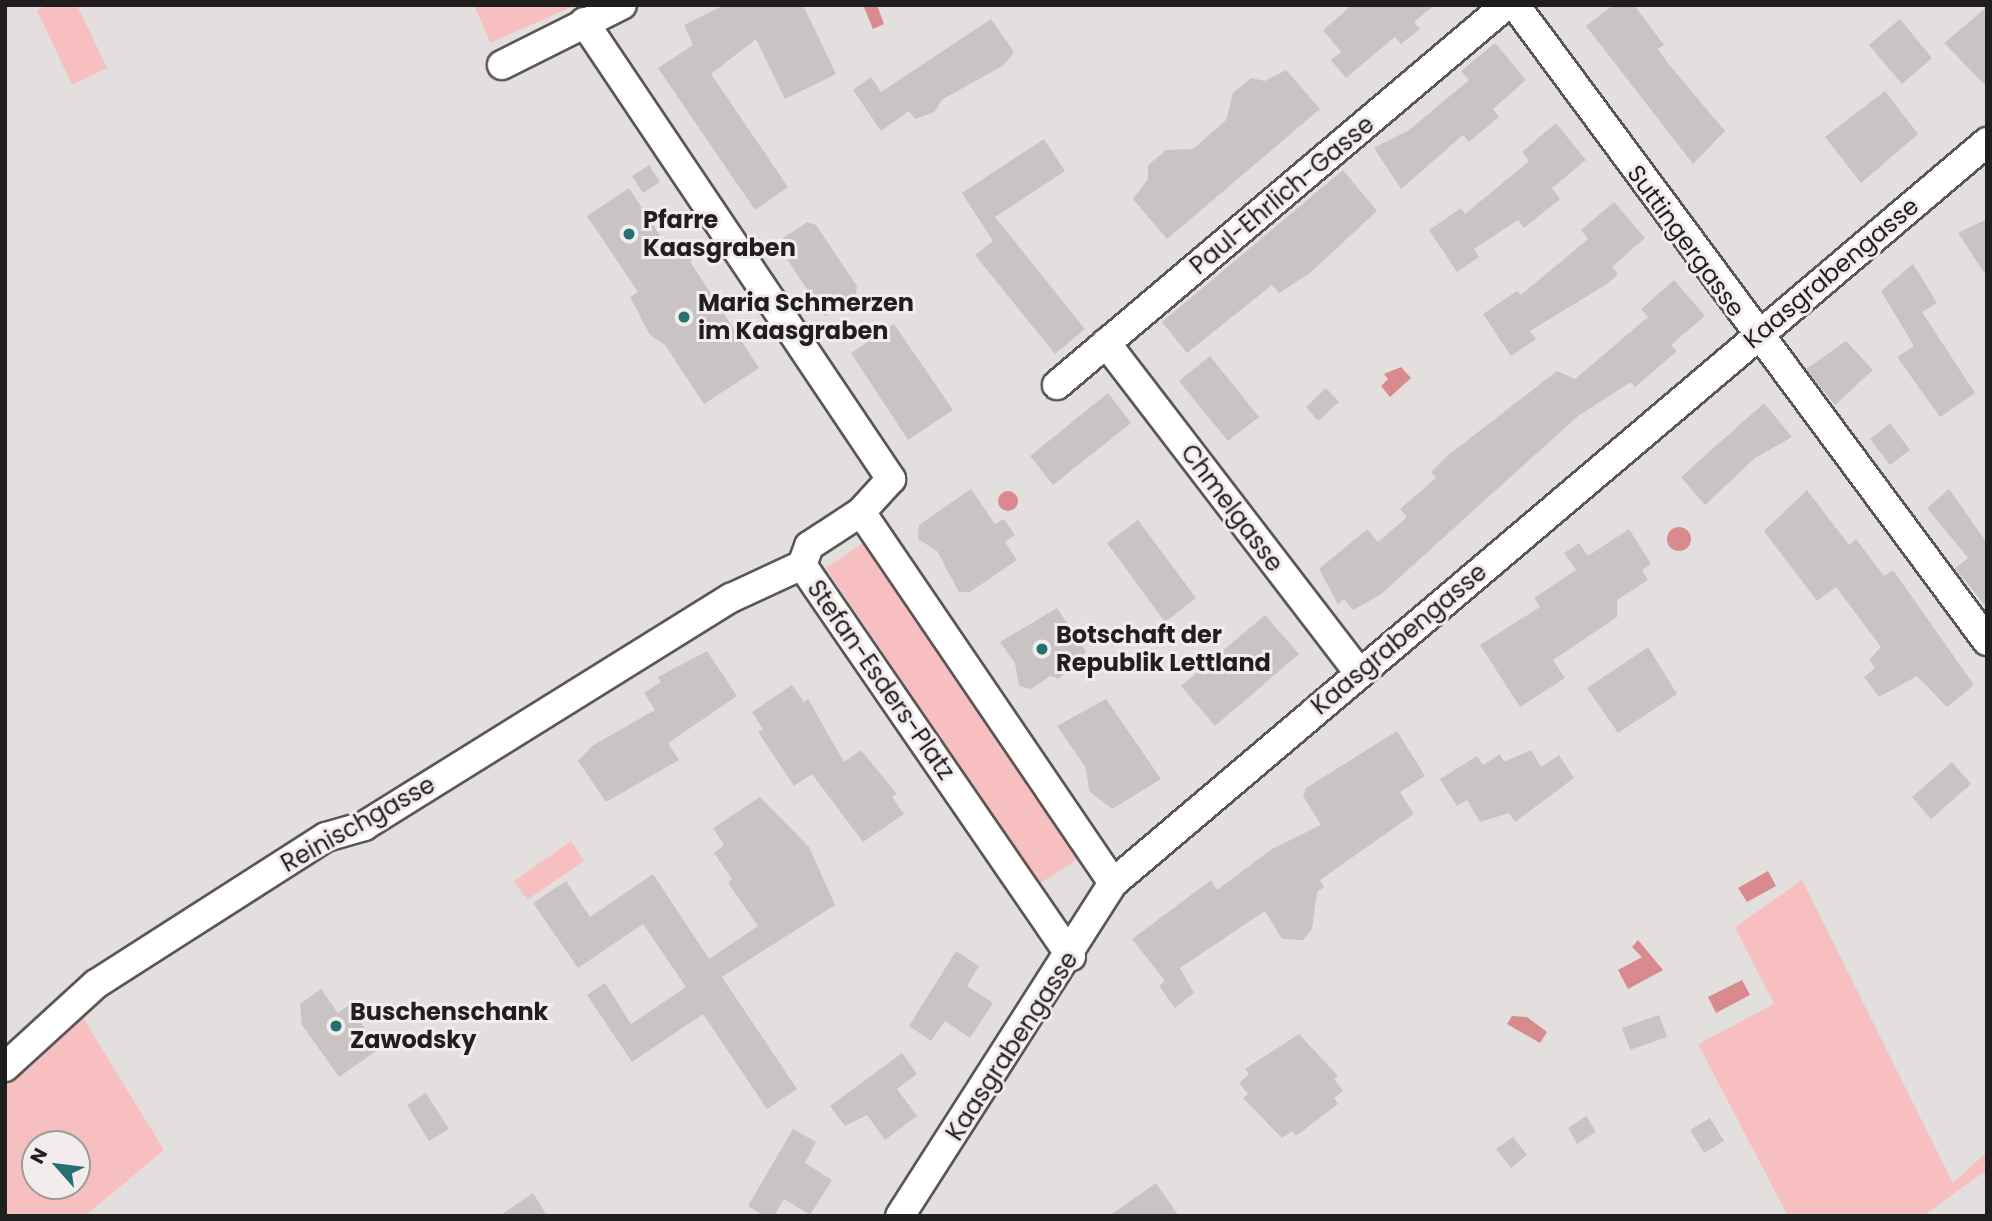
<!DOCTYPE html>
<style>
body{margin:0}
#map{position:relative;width:1992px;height:1221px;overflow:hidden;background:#e4dfdf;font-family:Poppins,sans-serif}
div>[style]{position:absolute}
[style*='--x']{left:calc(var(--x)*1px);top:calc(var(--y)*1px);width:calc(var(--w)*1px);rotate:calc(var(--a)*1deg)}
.green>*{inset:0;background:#f8bfc0}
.water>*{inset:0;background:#d98a8d}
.round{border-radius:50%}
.building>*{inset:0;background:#c9c4c4}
.roads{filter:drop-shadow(2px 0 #5c5757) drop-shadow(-2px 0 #5c5757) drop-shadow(0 2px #5c5757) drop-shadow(0 -2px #5c5757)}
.minor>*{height:28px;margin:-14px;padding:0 14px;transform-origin:14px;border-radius:14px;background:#fff}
.dots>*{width:19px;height:19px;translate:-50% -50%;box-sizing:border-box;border:4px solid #f2ecec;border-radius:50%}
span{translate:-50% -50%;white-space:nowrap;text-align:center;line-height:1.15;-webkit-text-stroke:6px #f2ecec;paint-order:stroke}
.street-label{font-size:24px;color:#201e1e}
.poi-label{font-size:24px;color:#201e1e;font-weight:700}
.left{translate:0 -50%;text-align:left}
.frame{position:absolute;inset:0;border:7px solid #201e1e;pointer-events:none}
.north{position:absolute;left:21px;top:1130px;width:70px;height:70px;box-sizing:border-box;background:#f2ecec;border:2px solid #9e9a9a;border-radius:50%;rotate:298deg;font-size:19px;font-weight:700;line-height:28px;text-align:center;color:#201e1e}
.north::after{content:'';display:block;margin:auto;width:24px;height:32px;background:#257073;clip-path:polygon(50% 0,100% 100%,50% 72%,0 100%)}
</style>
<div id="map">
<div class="green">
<div style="clip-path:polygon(48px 5px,77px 5px,107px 68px,72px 85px,37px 10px)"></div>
<div style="clip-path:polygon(474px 5px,576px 5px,490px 43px)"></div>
<div style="clip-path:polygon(864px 542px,1078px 859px,1039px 884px,826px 568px)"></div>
<div style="clip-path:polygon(571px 841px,584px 861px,527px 900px,514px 881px)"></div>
<div style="clip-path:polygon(1802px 880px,1953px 1183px,1987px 1152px,1987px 1177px,1984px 1172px,1923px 1216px,1788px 1216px,1698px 1044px,1774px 1004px,1735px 927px)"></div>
<div style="clip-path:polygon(evenodd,83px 1018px,164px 1150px,85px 1216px,5px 1216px,5px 1079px,83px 1018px,35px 1144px,77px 1144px,77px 1186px,35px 1186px,35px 1144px)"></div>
</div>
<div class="water">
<div style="clip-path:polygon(863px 5px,877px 5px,884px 24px,873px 29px)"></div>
<div style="clip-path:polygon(1401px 367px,1411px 378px,1390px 397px,1381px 386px,1388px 379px,1384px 374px)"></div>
<div class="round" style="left:998px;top:491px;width:20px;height:20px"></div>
<div class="round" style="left:1667px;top:527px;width:24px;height:24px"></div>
<div style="clip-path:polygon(1768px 871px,1776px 886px,1747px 902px,1738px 888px)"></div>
<div style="clip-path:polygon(1638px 940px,1663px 970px,1628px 989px,1618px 970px,1642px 957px,1632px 947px)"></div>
<div style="clip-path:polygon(1742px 980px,1750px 995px,1716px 1013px,1708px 997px)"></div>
<div style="clip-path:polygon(1512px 1016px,1527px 1017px,1547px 1032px,1540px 1043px,1507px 1024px)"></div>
</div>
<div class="building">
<div style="clip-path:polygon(724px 5px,803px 5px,836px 74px,785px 99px,756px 39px,711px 74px,788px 187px,755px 210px,658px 68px,693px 45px,684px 25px)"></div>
<div style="clip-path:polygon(1352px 5px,1434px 5px,1414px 22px,1420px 29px,1401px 44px,1395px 37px,1346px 78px,1331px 60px,1341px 52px,1323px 30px)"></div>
<div style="clip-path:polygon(1613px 5px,1634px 5px,1664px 45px,1658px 49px,1667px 62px,1725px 131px,1693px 164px,1586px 26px)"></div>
<div style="clip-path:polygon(1987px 7px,1987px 87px,1944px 43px)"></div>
<div style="clip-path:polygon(991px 19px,1014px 52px,1004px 65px,943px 99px,934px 112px,915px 119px,909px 111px,881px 131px,853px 90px,871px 77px,881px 92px)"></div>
<div style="clip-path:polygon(1900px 19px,1932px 58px,1902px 84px,1869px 45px)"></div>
<div style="clip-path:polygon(1495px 43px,1526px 80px,1493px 109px,1499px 117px,1469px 142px,1463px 135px,1401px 189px,1374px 148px,1409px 130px,1469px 80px,1461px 71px)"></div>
<div style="clip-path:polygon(1286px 70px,1320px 109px,1167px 239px,1133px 199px,1148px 179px,1148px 165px,1166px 150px,1193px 149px,1226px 120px,1233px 93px,1251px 78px,1265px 81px)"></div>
<div style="clip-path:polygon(1885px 91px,1918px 134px,1861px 183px,1825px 137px)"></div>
<div style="clip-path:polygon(1556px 123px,1586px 160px,1552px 188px,1560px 199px,1524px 228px,1518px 220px,1474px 249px,1479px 257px,1457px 272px,1429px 230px,1461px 208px,1465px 214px,1529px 161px,1522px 152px)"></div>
<div style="clip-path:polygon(1044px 139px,1065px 171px,995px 217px,1085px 329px,1055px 354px,975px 255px,993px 241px,962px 193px)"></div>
<div style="clip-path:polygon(649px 165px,660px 182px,643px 193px,632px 176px)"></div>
<div style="clip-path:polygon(1343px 170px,1377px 211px,1310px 273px,1279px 293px,1272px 285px,1187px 353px,1162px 322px)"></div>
<div style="clip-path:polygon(629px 188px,669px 249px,695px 241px,691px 263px,759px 368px,704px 404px,665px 345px,650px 335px,630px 297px,638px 292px,587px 216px)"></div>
<div style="clip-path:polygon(1614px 202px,1645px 238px,1612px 267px,1618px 274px,1607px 284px,1530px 331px,1536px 339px,1511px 356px,1483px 314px,1517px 291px,1521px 295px,1588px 239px,1581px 230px)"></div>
<div style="clip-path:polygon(1987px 219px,1987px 277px,1958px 233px)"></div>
<div style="clip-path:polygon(807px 222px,816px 225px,857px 286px,856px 295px,825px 316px,776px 243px)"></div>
<div style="clip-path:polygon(1913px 264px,1937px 303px,1922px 312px,1975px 393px,1940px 417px,1897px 357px,1914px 346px,1881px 291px)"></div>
<div style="clip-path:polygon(1674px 280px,1705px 316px,1671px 345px,1677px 351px,1635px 387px,1631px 382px,1578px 416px,1380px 595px,1353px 610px,1344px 599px,1338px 604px,1319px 569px,1367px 529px,1378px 542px,1407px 517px,1400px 509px,1436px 478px,1431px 472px,1447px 456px,1557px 371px,1575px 379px,1648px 317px,1641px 309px)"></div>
<div style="clip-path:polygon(894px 324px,953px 410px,908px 440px,851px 353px)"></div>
<div style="clip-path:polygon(1846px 341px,1873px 370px,1835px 405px,1806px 369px)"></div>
<div style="clip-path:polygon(1210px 356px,1259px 417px,1228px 441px,1179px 381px)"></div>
<div style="clip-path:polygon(1326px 388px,1339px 402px,1318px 421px,1306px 407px)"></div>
<div style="clip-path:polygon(1108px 393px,1131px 423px,1053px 485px,1030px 456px)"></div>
<div style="clip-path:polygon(1764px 403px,1792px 437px,1755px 458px,1705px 505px,1681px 477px)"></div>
<div style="clip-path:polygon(1890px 423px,1910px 450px,1890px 465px,1870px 439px)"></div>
<div style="clip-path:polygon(971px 489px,995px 524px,1004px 519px,1015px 535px,1005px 542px,1017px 560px,970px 592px,959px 592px,937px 551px,918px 539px,919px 525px)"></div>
<div style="clip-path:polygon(1949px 489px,1987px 543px,1987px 608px,1955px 568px,1968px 558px,1927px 508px)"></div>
<div style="clip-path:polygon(1807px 490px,1849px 545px,1856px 539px,1884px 576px,1893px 570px,1974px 685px,1947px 707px,1917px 676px,1879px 697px,1864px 677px,1875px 668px,1869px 660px,1881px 647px,1836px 587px,1817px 601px,1764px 531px)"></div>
<div style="clip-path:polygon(1138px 520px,1196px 598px,1165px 622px,1107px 543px)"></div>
<div style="clip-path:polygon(1629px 529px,1651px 564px,1642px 570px,1648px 580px,1617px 600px,1617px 617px,1553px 660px,1565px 678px,1520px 707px,1480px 645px,1540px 607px,1534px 598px,1576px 570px,1564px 553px,1579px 543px,1588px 556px)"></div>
<div style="clip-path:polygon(1057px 608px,1086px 652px,1059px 679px,1050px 676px,1031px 689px,1019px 686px,1015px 663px,1000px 642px)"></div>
<div style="clip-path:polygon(1265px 615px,1299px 654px,1215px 726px,1181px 686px)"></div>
<div style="clip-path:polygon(1648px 647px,1677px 694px,1618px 733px,1587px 688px)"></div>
<div style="clip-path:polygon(707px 651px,737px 696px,668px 743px,679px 760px,606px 802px,578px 761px,592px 746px,655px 710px,644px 693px,661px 682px,658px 677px)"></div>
<div style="clip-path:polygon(792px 685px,804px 702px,808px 699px,844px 762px,861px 750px,897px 794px,892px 797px,904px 814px,863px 842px,812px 774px,794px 786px,758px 732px,763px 729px,752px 712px)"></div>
<div style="clip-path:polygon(1106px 699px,1161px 779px,1112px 809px,1089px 791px,1086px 768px,1057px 726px)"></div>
<div style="clip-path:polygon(1397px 731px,1425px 776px,1400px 792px,1414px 814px,1320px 880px,1324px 887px,1317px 892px,1312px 929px,1303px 940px,1282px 939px,1265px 911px,1180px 968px,1194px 993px,1175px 1008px,1159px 986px,1165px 981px,1132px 939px,1211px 880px,1217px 890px,1272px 849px,1321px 825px,1303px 796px,1306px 788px)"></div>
<div style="clip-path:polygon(1531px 750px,1541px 767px,1559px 755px,1574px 778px,1515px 822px,1509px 813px,1480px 822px,1467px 800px,1457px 806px,1440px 779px,1477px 756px,1483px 765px,1500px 754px,1504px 762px)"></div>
<div style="clip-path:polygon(1952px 762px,1971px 784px,1931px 819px,1912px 797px)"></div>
<div style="clip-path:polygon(760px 797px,809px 847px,835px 905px,722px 977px,797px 1089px,767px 1109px,703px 1014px,632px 1062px,587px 995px,605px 983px,631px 1024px,686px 987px,643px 924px,578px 968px,533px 903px,566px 881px,590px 917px,653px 874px,709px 959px,758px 926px,728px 883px,732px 879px,714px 853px,724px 845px,713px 828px)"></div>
<div style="clip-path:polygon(956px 951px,979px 966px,967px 986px,993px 1003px,970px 1038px,945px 1021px,931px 1041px,909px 1026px)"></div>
<div style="clip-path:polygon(321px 989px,338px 1013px,349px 1005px,379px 1049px,339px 1077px,302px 1025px,300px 1004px)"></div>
<div style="clip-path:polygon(1659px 1015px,1667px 1037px,1630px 1050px,1622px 1028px)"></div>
<div style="clip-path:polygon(1299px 1034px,1338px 1076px,1334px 1079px,1343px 1091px,1334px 1098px,1338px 1104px,1296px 1136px,1292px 1131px,1282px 1138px,1243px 1098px,1248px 1094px,1239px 1083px,1249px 1074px,1245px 1069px)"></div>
<div style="clip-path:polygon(902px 1053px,917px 1074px,897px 1089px,917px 1116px,885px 1140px,867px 1115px,845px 1126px,830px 1106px)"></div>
<div style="clip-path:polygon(426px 1093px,449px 1129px,429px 1141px,407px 1105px)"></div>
<div style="clip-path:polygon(1586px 1116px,1596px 1132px,1577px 1144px,1568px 1128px)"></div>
<div style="clip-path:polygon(1710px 1118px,1724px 1141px,1704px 1153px,1690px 1130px)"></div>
<div style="clip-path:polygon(793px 1129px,816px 1142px,805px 1163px,832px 1180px,810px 1215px,784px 1199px,774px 1216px,765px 1216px,748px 1206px)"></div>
<div style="clip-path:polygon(1513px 1137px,1527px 1155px,1511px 1168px,1496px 1149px)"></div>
<div style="clip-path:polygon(1156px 1183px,1179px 1216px,1109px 1216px)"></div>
<div style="clip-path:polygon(533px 1193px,547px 1216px,499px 1216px)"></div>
</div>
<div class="roads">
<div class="minor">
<div style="--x:1515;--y:5;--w:792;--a:53.42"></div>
<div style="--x:584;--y:22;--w:551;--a:56.11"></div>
<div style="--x:891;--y:479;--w:45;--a:132.3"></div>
<div style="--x:861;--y:512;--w:62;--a:146.8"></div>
<div style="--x:809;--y:546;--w:20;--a:110"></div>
<div style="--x:502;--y:65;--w:134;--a:-26.6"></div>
<div style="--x:1106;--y:343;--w:416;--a:52.5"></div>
<div style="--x:1057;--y:385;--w:588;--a:-40.24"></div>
<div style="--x:861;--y:512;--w:448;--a:55.8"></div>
<div style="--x:802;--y:565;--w:475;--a:55.5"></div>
<div style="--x:5;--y:1067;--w:123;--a:-42.4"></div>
<div style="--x:96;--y:984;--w:273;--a:-32.6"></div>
<div style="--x:326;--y:837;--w:40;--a:-16"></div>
<div style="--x:364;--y:826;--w:432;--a:-31.9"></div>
<div style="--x:731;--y:598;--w:78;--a:-24.9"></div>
<div style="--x:900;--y:1216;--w:395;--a:-57.4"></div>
<div style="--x:1113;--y:883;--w:1146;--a:-40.29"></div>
</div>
</div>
<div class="dots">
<div style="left:629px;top:234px;background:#257073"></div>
<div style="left:684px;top:317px;background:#257073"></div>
<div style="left:1042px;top:649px;background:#257073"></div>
<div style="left:336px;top:1026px;background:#257073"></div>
</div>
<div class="street-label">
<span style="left:1282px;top:195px;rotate:-40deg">Paul-Ehrlich-Gasse</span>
<span style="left:1686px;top:241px;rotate:54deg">Suttingergasse</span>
<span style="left:1831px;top:273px;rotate:-40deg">Kaasgrabengasse</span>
<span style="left:1232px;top:508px;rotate:53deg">Chmelgasse</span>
<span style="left:1399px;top:639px;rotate:-40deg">Kaasgrabengasse</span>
<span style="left:881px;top:680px;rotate:55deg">Stefan-Esders-Platz</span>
<span style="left:358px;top:824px;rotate:-29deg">Reinischgasse</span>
<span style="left:1012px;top:1046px;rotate:-57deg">Kaasgrabengasse</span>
</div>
<div class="poi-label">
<span class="left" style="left:643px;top:234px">Pfarre<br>Kaasgraben</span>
<span class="left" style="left:698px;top:317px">Maria Schmerzen<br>im Kaasgraben</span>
<span class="left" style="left:1056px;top:649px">Botschaft der<br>Republik Lettland</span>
<span class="left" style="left:350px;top:1026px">Buschenschank<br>Zawodsky</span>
</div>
<div class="frame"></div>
<div class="north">N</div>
</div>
